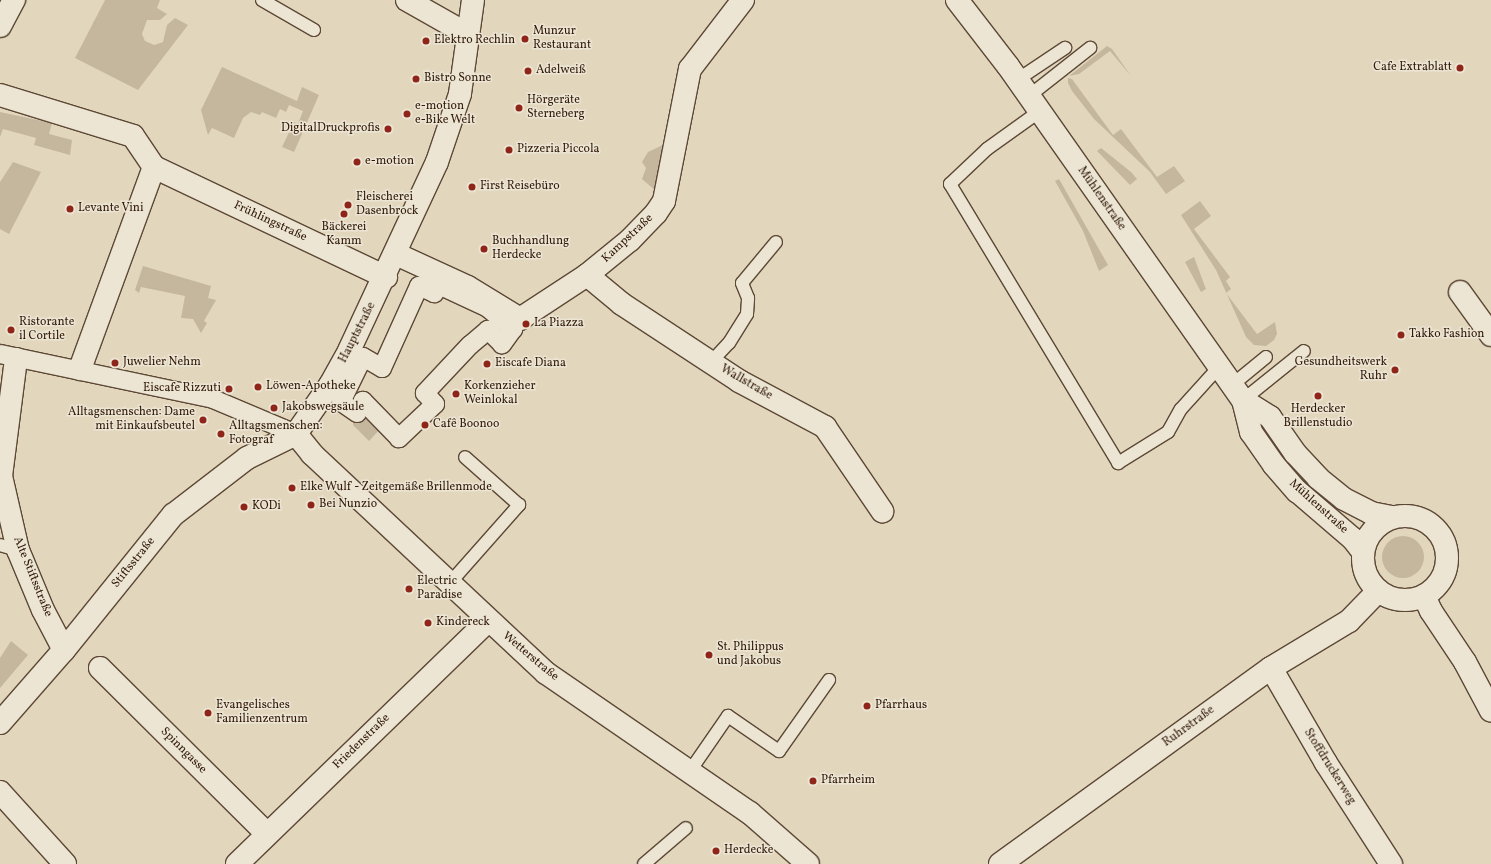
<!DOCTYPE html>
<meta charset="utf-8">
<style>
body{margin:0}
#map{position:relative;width:1491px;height:864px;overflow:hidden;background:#e2d7bd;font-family:Vollkorn,serif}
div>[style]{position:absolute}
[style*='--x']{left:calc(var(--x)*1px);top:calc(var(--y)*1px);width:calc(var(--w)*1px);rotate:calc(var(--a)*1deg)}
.green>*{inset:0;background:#c4b79e}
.round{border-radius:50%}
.roads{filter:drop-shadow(1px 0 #5d4835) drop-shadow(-1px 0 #5d4835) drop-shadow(0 1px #5d4835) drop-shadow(0 -1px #5d4835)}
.service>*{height:12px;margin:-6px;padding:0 6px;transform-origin:6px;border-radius:6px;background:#ece5d4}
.pedestrian>*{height:18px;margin:-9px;padding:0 9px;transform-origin:9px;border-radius:9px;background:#ece5d4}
.minor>*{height:22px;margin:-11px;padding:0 11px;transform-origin:11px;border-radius:11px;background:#ece5d4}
.tertiary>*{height:22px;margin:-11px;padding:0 11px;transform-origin:11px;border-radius:11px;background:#ece5d4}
.secondary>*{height:22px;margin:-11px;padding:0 11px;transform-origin:11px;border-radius:11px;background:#ece5d4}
.secondary>.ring{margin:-11px;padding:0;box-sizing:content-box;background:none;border:22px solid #ece5d4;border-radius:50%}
.dots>*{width:11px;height:11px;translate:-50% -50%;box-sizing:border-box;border:2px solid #ece5d4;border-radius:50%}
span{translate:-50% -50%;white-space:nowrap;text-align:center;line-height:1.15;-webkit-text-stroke:3px #ece5d4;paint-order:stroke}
.poi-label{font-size:12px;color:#311908}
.left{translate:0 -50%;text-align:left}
.right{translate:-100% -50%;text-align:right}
.street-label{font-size:12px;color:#311908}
</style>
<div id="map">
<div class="green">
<div style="clip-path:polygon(105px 0,160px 0,157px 8px,167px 14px,160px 20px,147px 20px,142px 34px,145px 41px,154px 45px,163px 42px,167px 25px,175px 18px,188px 25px,138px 90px,75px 58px)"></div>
<div style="clip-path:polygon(1107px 46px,1112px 49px,1131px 76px,1110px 51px,1079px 74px,1069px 76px)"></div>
<div style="clip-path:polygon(222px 67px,297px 101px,302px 87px,319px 95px,294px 152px,282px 147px,294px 122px,298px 124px,303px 111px,289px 105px,286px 112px,280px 109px,276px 118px,262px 112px,260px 115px,251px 112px,243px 118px,234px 138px,212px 128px,208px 135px,201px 110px)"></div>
<div style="clip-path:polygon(1068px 78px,1072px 79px,1113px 135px,1121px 129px,1157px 177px,1174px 166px,1185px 181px,1166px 194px,1150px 172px,1094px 119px,1072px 91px,1068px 83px)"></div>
<div style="clip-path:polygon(0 112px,52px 123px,49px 134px,72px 140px,70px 155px,34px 145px,36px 138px,3px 129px,0 137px)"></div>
<div style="clip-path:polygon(665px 144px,657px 192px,642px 179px,646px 168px,642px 162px,648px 152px)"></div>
<div style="clip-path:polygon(1101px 148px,1131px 172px,1137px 179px,1130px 185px,1097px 151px)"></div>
<div style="clip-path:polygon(13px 162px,41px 172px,9px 234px,0 229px,0 182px)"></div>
<div style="clip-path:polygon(1059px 179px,1108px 265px,1099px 271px,1083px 231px,1055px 181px)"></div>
<div style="clip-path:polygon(1200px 201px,1211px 216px,1194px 229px,1230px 277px,1226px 281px,1231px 289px,1226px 293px,1257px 334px,1275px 322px,1277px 334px,1274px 340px,1266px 346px,1254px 345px,1246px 337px,1216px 270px,1181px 215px)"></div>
<div style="clip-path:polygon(1194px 257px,1206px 289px,1201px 292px,1185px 262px)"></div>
<div style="clip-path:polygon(143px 266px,211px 286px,208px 298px,216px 300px,204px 321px,207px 323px,201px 333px,193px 319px,181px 318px,185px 296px,141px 287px,139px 293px,135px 290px)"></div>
<div style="clip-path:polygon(363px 401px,385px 424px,369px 441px,353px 425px,353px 420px)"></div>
<div class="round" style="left:1382px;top:536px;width:42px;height:42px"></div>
<div style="clip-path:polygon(11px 641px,28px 655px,0 688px,0 658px)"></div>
</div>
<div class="roads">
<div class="service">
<div style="--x:262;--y:0;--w:60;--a:30"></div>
<div style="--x:1017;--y:80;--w:58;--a:-33.7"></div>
<div style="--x:1029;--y:96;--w:78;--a:-38.2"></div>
<div style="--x:1040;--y:111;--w:65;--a:144.4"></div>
<div style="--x:987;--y:149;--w:51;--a:136.6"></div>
<div style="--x:950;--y:184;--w:326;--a:58.9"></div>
<div style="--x:1118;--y:463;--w:59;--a:-31.8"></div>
<div style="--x:1168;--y:432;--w:26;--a:-61"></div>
<div style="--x:1181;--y:409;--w:57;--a:-47.9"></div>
<div style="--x:711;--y:362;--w:26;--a:-47"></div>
<div style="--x:729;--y:343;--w:34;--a:-58"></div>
<div style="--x:747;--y:314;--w:16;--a:-86"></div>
<div style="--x:748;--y:298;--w:16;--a:-112"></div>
<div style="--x:742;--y:283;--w:53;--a:-50.3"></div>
<div style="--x:1232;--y:385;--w:44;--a:-39.5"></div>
<div style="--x:1243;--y:400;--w:78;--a:-38.8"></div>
<div style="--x:0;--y:545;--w:19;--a:16"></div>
<div style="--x:449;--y:584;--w:106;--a:-48.5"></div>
<div style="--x:519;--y:505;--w:72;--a:-138.4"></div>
<div style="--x:690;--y:771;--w:67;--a:-55.4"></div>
<div style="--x:728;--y:716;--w:62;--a:34.5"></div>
<div style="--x:779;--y:751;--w:87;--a:-54.8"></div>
<div style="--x:644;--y:864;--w:55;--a:-40.6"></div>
</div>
<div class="pedestrian">
<div style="--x:439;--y:285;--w:54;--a:25.1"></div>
<div style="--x:488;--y:308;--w:33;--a:40"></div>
<div style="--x:513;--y:329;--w:19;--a:126"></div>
<div style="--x:502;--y:344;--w:20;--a:-135"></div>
<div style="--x:488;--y:330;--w:23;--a:140"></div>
<div style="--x:470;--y:345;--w:66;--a:133.2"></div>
<div style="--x:425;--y:393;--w:15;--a:48"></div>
<div style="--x:435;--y:404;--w:50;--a:136.6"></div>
<div style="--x:399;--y:438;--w:52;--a:-134.2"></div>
<div style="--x:363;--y:401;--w:13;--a:117"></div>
<div style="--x:357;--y:413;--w:19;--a:-145"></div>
<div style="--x:341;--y:402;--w:50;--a:-63.9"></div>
<div style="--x:363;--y:357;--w:22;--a:30"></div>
<div style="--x:382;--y:368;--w:90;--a:-65.7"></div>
<div style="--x:419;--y:286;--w:17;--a:25"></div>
<div style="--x:434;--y:293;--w:9;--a:-58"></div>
<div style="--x:0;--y:354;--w:218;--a:11.9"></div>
<div style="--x:213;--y:399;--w:90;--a:22.9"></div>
</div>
<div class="minor">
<div style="--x:407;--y:0;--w:69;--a:29.5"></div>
<div style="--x:473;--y:0;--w:95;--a:97.9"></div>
<div style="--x:460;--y:94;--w:72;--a:108.7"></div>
<div style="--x:437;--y:162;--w:208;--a:115"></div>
<div style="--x:349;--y:351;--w:39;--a:119"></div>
<div style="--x:330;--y:385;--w:60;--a:124.8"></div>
<div style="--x:296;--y:434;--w:26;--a:51"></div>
<div style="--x:312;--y:454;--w:320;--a:43.1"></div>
<div style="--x:546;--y:673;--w:247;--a:34.5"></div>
<div style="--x:750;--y:813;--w:77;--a:41.3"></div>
<div style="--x:0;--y:26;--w:30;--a:-62"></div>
<div style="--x:0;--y:95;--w:139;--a:17.1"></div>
<div style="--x:133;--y:136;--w:37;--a:56"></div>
<div style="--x:154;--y:167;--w:257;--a:25.4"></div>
<div style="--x:396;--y:254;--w:79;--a:24.6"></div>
<div style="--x:468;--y:287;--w:61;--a:31.6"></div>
<div style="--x:520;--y:319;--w:80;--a:-33.3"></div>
<div style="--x:587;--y:275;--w:55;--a:-39.1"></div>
<div style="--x:630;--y:240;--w:37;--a:-46"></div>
<div style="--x:656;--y:213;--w:14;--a:-56"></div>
<div style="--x:664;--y:201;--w:135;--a:-78.9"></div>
<div style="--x:690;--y:69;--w:87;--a:-52.5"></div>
<div style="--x:587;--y:275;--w:45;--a:39.6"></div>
<div style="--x:622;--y:304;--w:140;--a:33.3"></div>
<div style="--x:739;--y:381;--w:98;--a:28.1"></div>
<div style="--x:825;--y:427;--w:102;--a:55.8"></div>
<div style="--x:1460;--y:292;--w:53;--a:54.2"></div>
<div style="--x:16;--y:359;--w:118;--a:97.3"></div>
<div style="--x:1;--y:476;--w:76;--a:77.1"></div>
<div style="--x:18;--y:550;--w:65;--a:67.4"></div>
<div style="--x:43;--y:610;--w:45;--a:62.3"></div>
<div style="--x:80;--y:369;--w:215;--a:-69.9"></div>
<div style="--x:1424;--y:596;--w:17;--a:65"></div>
<div style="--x:1431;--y:611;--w:61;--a:56.3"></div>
<div style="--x:1465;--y:662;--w:55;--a:62"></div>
<div style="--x:100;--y:668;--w:235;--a:44.8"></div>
<div style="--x:1271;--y:668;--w:110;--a:59.9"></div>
<div style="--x:1326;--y:763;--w:120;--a:57.2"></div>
<div style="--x:0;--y:792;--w:97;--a:47.9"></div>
<div style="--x:237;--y:864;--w:349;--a:-44.1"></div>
</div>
<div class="tertiary">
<div style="--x:0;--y:723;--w:97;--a:-48.8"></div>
<div style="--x:64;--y:650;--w:174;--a:-51.1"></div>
<div style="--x:173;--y:515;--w:93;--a:-37.6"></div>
<div style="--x:247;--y:458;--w:55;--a:-26.1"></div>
</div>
<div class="secondary">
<div style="--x:957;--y:0;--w:83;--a:52.3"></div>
<div style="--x:1008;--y:66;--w:408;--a:54.9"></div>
<div style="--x:1243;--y:400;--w:33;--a:76"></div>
<div style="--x:1251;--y:432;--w:40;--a:55.1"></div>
<div style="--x:1274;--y:465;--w:35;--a:49"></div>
<div style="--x:1297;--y:491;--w:74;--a:40.6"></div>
<div style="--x:1353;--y:539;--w:16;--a:52"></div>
<div style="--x:1243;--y:400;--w:32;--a:32"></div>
<div style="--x:1270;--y:417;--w:44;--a:55.2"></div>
<div style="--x:1295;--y:453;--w:34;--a:47"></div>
<div style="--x:1318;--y:478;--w:33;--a:39"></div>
<div style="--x:1344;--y:499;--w:30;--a:27"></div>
<div style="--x:1371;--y:513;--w:21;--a:11"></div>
<div class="ring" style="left:1363px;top:516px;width:62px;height:62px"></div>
<div style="--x:1000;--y:864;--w:334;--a:-35.9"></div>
<div style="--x:1271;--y:668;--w:91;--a:-31.1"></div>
<div style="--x:1349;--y:621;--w:42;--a:-46"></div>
</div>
</div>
<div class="dots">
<div style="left:525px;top:39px;background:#8f2418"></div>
<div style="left:426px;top:41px;background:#8f2418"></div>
<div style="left:1460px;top:68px;background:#8f2418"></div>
<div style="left:528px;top:71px;background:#8f2418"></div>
<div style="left:416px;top:79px;background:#8f2418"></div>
<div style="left:519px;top:108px;background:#8f2418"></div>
<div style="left:407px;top:114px;background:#8f2418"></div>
<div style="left:388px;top:129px;background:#8f2418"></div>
<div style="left:509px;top:150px;background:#8f2418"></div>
<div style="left:357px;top:162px;background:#8f2418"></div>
<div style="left:472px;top:187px;background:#8f2418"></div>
<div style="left:348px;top:205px;background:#8f2418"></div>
<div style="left:70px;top:209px;background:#8f2418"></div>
<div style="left:344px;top:214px;background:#8f2418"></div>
<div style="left:484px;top:249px;background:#8f2418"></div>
<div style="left:526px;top:324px;background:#8f2418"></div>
<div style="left:11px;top:330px;background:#8f2418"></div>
<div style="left:1401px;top:335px;background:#8f2418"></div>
<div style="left:115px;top:363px;background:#8f2418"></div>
<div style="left:487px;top:364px;background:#8f2418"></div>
<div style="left:1395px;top:370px;background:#8f2418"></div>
<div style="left:258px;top:387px;background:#8f2418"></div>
<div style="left:229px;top:389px;background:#8f2418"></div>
<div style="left:456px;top:394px;background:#8f2418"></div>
<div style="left:1318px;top:396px;background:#8f2418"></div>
<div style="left:274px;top:408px;background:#8f2418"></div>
<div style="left:203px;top:420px;background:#8f2418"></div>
<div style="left:425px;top:425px;background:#8f2418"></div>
<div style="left:221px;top:434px;background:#8f2418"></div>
<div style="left:292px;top:488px;background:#8f2418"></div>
<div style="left:311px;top:505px;background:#8f2418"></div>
<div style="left:244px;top:507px;background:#8f2418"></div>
<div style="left:409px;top:589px;background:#8f2418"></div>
<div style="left:428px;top:623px;background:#8f2418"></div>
<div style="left:709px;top:655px;background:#8f2418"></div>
<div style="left:867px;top:706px;background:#8f2418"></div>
<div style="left:208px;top:713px;background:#8f2418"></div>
<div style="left:813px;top:781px;background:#8f2418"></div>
<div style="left:716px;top:851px;background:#8f2418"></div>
</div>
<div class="poi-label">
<span class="left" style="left:533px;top:39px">Munzur<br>Restaurant</span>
<span class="left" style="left:434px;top:41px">Elektro Rechlin</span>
<span class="right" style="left:1452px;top:68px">Cafe Extrablatt</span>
<span class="left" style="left:536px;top:71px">Adelweiß</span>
<span class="left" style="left:424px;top:79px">Bistro Sonne</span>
<span class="left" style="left:527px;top:108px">Hörgeräte<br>Sterneberg</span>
<span class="left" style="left:415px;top:114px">e-motion<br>e-Bike Welt</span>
<span class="right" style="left:380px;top:129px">DigitalDruckprofis</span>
<span class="left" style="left:517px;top:150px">Pizzeria Piccola</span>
<span class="left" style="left:365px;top:162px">e-motion</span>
<span class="left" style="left:480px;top:187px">First Reisebüro</span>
<span class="left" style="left:356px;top:205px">Fleischerei<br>Dasenbrock</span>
<span class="left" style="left:78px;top:209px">Levante Vini</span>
<span style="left:344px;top:235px">Bäckerei<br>Kamm</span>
<span class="left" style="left:492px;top:249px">Buchhandlung<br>Herdecke</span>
<span class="left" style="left:19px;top:330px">Ristorante<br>il Cortile</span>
<span class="left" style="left:534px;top:324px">La Piazza</span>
<span class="left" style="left:1409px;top:335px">Takko Fashion</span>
<span class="left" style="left:123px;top:363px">Juwelier Nehm</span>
<span class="right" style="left:1387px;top:370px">Gesundheitswerk<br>Ruhr</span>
<span class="left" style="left:495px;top:364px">Eiscafe Diana</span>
<span class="left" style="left:266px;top:387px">Löwen-Apotheke</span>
<span class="left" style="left:464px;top:394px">Korkenzieher<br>Weinlokal</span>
<span class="right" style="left:221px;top:389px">Eiscafe Rizzuti</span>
<span class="left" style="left:282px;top:408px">Jakobswegsäule</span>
<span style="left:1318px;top:417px">Herdecker<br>Brillenstudio</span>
<span class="right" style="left:195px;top:420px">Alltagsmenschen: Dame<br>mit Einkaufsbeutel</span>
<span class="left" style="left:433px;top:425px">Cafê Boonoo</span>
<span class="left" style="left:229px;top:434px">Alltagsmenschen:<br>Fotograf</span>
<span class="left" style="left:300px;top:488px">Elke Wulf - Zeitgemäße Brillenmode</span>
<span class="left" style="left:319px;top:505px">Bei Nunzio</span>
<span class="left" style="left:252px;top:507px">KODi</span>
<span class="left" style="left:417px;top:589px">Electric<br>Paradise</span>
<span class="left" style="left:436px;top:623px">Kindereck</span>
<span class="left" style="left:717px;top:655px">St. Philippus<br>und Jakobus</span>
<span class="left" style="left:216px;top:713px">Evangelisches<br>Familienzentrum</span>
<span class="left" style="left:875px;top:706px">Pfarrhaus</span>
<span class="left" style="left:821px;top:781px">Pfarrheim</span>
<span class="left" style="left:724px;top:851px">Herdecke</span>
</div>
<div class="street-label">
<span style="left:1101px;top:199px;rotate:55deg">Mühlenstraße</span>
<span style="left:270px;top:222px;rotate:25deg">Frühlingstraße</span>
<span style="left:628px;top:239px;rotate:-43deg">Kampstraße</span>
<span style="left:358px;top:333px;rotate:-63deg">Hauptstraße</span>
<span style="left:746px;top:383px;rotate:30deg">Wallstraße</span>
<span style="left:1318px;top:507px;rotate:42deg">Mühlenstraße</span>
<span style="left:134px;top:563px;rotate:-51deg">Stiftsstraße</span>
<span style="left:32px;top:577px;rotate:68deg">Alte Stiftsstraße</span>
<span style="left:530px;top:657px;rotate:40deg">Wetterstraße</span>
<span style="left:1189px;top:727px;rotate:-36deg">Ruhrstraße</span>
<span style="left:362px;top:742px;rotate:-44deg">Friedenstraße</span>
<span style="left:183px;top:751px;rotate:45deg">Spinngasse</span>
<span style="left:1329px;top:767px;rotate:58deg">Stoffdruckerweg</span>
</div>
</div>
